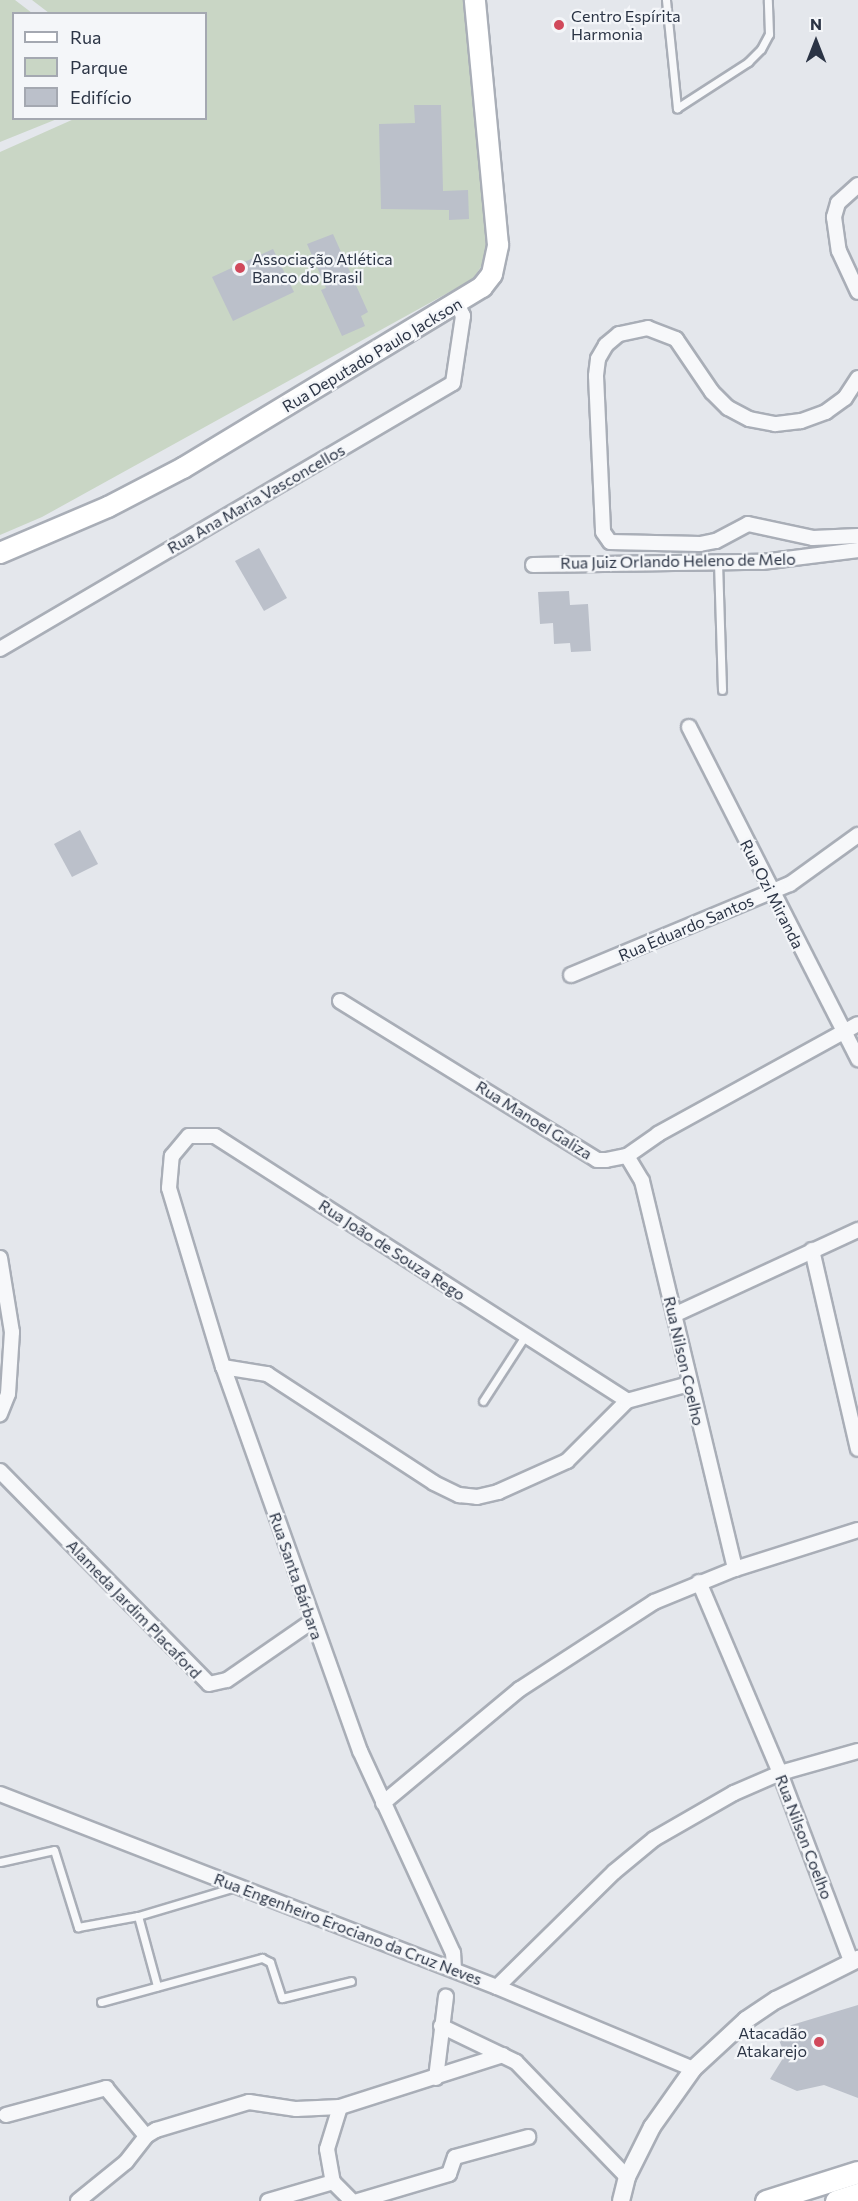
<!DOCTYPE html>
<meta charset="utf-8">
<style>
body{margin:0}
#map{position:relative;width:858px;height:2201px;overflow:hidden;background:#e4e7ec;font-family:Commissioner,sans-serif}
div>[style]{position:absolute}
[style*='--x']{left:calc(var(--x)*1px);top:calc(var(--y)*1px);width:calc(var(--w)*1px);rotate:calc(var(--a)*1deg)}
.green>*{inset:0;background:#c9d6c5}
.building>*{inset:0;background:#bbc0ca}
.roads{filter:drop-shadow(2px 0 #a9aeb7) drop-shadow(-2px 0 #a9aeb7) drop-shadow(0 2px #a9aeb7) drop-shadow(0 -2px #a9aeb7)}
.service>*{height:7px;margin:-3.5px;padding:0 3.5px;transform-origin:3.5px;border-radius:3.5px;background:#f7f8fa}
.minor>*{height:14px;margin:-7px;padding:0 7px;transform-origin:7px;border-radius:7px;background:#f7f8fa}
.tertiary>*{height:16px;margin:-8px;padding:0 8px;transform-origin:8px;border-radius:8px;background:#f7f8fa}
.secondary>*{height:20px;margin:-10px;padding:0 10px;transform-origin:10px;border-radius:10px;background:#fff}
.primary>*{height:21px;margin:-10.5px;padding:0 10.5px;transform-origin:10.5px;border-radius:10.5px;background:#fff}
.dots>*{width:16px;height:16px;translate:-50% -50%;box-sizing:border-box;border:3px solid #f4f6f9;border-radius:50%}
span{translate:-50% -50%;white-space:nowrap;text-align:center;line-height:1.15;-webkit-text-stroke:4.5px #f4f6f9;paint-order:stroke}
.poi-label{font-size:16px;color:#2b3445}
.left{translate:0 -50%;text-align:left}
.right{translate:-100% -50%;text-align:right}
.street-label{font-size:16px;color:#2b3445}
.legend{position:absolute;left:12px;top:12px;width:195px;height:108px;box-sizing:border-box;background:#f4f6f9;border:2px solid #a4a8b1;margin:0;padding:8px 10px;list-style:none;font-size:18px;color:#2b3445}
.legend li{display:flex;align-items:center;gap:12px;height:30px}
.legend b{width:30px;border:2px solid #a4a8b1}
.north{position:absolute;left:786px;top:12px;width:60px;height:60px;-webkit-text-stroke:4px #f4f6f9;paint-order:stroke;rotate:0deg;font-size:16px;font-weight:700;line-height:24px;text-align:center;color:#2b3445}
.north::after{content:'';display:block;margin:auto;width:21px;height:27px;background:#2b3445;clip-path:polygon(50% 0,100% 100%,50% 72%,0 100%)}
</style>
<div id="map">
<div class="green">
<div style="clip-path:polygon(0 0,15px 0,32px 13px,14px 14px,14px 118px,57px 119px,0 142px)"></div>
<div style="clip-path:polygon(32px 0,463px 0,488px 256px,473px 279px,42px 517px,0 535px,0 152px,74px 119px,206px 118px,206px 14px,49px 13px)"></div>
</div>
<div class="building">
<div style="clip-path:polygon(414px 105px,441px 105px,443px 191px,468px 190px,469px 219px,449px 220px,449px 210px,381px 209px,379px 124px,415px 123px)"></div>
<div style="clip-path:polygon(333px 234px,368px 312px,361px 316px,365px 326px,342px 336px,321px 290px,326px 288px,307px 244px)"></div>
<div style="clip-path:polygon(273px 249px,294px 292px,233px 321px,212px 277px)"></div>
<div style="clip-path:polygon(259px 548px,287px 598px,264px 611px,235px 561px)"></div>
<div style="clip-path:polygon(569px 591px,570px 605px,588px 604px,591px 651px,571px 652px,570px 643px,554px 644px,553px 623px,540px 624px,538px 592px)"></div>
<div style="clip-path:polygon(80px 830px,98px 864px,72px 877px,54px 844px)"></div>
<div style="clip-path:polygon(858px 2005px,858px 2098px,824px 2085px,797px 2091px,770px 2079px,785px 2055px,775px 2030px)"></div>
</div>
<div class="roads">
<div class="service">
<div style="--x:666;--y:0;--w:109;--a:84.2"></div>
<div style="--x:677;--y:108;--w:85;--a:-32.9"></div>
<div style="--x:748;--y:62;--w:18;--a:-45"></div>
<div style="--x:761;--y:49;--w:17;--a:-62"></div>
<div style="--x:769;--y:34;--w:34;--a:-92"></div>
<div style="--x:718;--y:562;--w:128;--a:88.2"></div>
<div style="--x:483;--y:1401;--w:77;--a:-57.1"></div>
<div style="--x:0;--y:1862;--w:55;--a:-12.5"></div>
<div style="--x:54;--y:1850;--w:81;--a:72.7"></div>
<div style="--x:78;--y:1927;--w:61;--a:-10.4"></div>
<div style="--x:138;--y:1916;--w:101;--a:-16.6"></div>
<div style="--x:138;--y:1916;--w:73;--a:74.8"></div>
<div style="--x:101;--y:2002;--w:167;--a:-15.3"></div>
<div style="--x:262;--y:1958;--w:9;--a:27"></div>
<div style="--x:270;--y:1962;--w:38;--a:72"></div>
<div style="--x:282;--y:1998;--w:71;--a:-13.8"></div>
</div>
<div class="minor">
<div style="--x:858;--y:185;--w:27;--a:138"></div>
<div style="--x:838;--y:203;--w:15;--a:106"></div>
<div style="--x:834;--y:217;--w:34;--a:82"></div>
<div style="--x:839;--y:251;--w:45;--a:65.1"></div>
<div style="--x:858;--y:378;--w:24;--a:123"></div>
<div style="--x:845;--y:398;--w:24;--a:144"></div>
<div style="--x:826;--y:412;--w:27;--a:160"></div>
<div style="--x:801;--y:421;--w:26;--a:173"></div>
<div style="--x:775;--y:424;--w:26;--a:-169"></div>
<div style="--x:749;--y:419;--w:24;--a:-152"></div>
<div style="--x:728;--y:408;--w:23;--a:-135"></div>
<div style="--x:712;--y:392;--w:64;--a:-124.2"></div>
<div style="--x:676;--y:339;--w:30;--a:-159"></div>
<div style="--x:648;--y:328;--w:30;--a:168"></div>
<div style="--x:619;--y:334;--w:17;--a:140"></div>
<div style="--x:606;--y:345;--w:16;--a:120"></div>
<div style="--x:598;--y:359;--w:17;--a:97"></div>
<div style="--x:596;--y:376;--w:156;--a:87.4"></div>
<div style="--x:603;--y:532;--w:12;--a:55"></div>
<div style="--x:610;--y:542;--w:90;--a:1.3"></div>
<div style="--x:700;--y:544;--w:16;--a:-11"></div>
<div style="--x:716;--y:541;--w:36;--a:-28"></div>
<div style="--x:748;--y:524;--w:66;--a:12.2"></div>
<div style="--x:813;--y:538;--w:45;--a:-2.5"></div>
<div style="--x:533;--y:565;--w:229;--a:-0.8"></div>
<div style="--x:762;--y:562;--w:97;--a:-7.1"></div>
<div style="--x:0;--y:649;--w:525;--a:-30.42"></div>
<div style="--x:453;--y:383;--w:68;--a:-81.5"></div>
<div style="--x:463;--y:316;--w:14;--a:-115"></div>
<div style="--x:689;--y:727;--w:373;--a:63"></div>
<div style="--x:571;--y:975;--w:237;--a:-22.6"></div>
<div style="--x:790;--y:884;--w:84;--a:-35.8"></div>
<div style="--x:340;--y:1001;--w:302;--a:31.7"></div>
<div style="--x:597;--y:1160;--w:9;--a:0"></div>
<div style="--x:606;--y:1160;--w:21;--a:-11"></div>
<div style="--x:627;--y:1156;--w:38;--a:-35"></div>
<div style="--x:658;--y:1134;--w:228;--a:-28.8"></div>
<div style="--x:627;--y:1156;--w:29;--a:59"></div>
<div style="--x:642;--y:1181;--w:399;--a:76.5"></div>
<div style="--x:812;--y:1250;--w:204;--a:77"></div>
<div style="--x:0;--y:1258;--w:75;--a:80.8"></div>
<div style="--x:12;--y:1332;--w:62;--a:93.7"></div>
<div style="--x:8;--y:1394;--w:22;--a:112"></div>
<div style="--x:674;--y:1315;--w:203;--a:-24.8"></div>
<div style="--x:223;--y:1367;--w:45;--a:9"></div>
<div style="--x:267;--y:1374;--w:199;--a:33.1"></div>
<div style="--x:434;--y:1483;--w:28;--a:26"></div>
<div style="--x:459;--y:1495;--w:18;--a:6"></div>
<div style="--x:477;--y:1497;--w:22;--a:-13"></div>
<div style="--x:498;--y:1492;--w:76;--a:-24.2"></div>
<div style="--x:567;--y:1461;--w:85;--a:-45"></div>
<div style="--x:0;--y:1471;--w:298;--a:45.5"></div>
<div style="--x:209;--y:1684;--w:18;--a:-13"></div>
<div style="--x:227;--y:1680;--w:102;--a:-34.6"></div>
<div style="--x:699;--y:1582;--w:207;--a:67"></div>
<div style="--x:780;--y:1773;--w:201;--a:69.3"></div>
<div style="--x:0;--y:1794;--w:533;--a:21.22"></div>
<div style="--x:497;--y:1987;--w:212;--a:22.7"></div>
<div style="--x:383;--y:1803;--w:178;--a:-39.8"></div>
<div style="--x:520;--y:1689;--w:160;--a:-33"></div>
<div style="--x:654;--y:1602;--w:87;--a:-22.2"></div>
<div style="--x:735;--y:1569;--w:129;--a:-17.6"></div>
<div style="--x:454;--y:1970;--w:17;--a:-93"></div>
<div style="--x:453;--y:1953;--w:222;--a:-114.7"></div>
<div style="--x:360;--y:1751;--w:408;--a:-109.6"></div>
<div style="--x:223;--y:1367;--w:187;--a:-106.8"></div>
<div style="--x:169;--y:1188;--w:32;--a:-85"></div>
<div style="--x:172;--y:1156;--w:26;--a:-50"></div>
<div style="--x:189;--y:1136;--w:26;--a:0"></div>
<div style="--x:215;--y:1136;--w:490;--a:32.7"></div>
<div style="--x:627;--y:1401;--w:64;--a:-15.3"></div>
<div style="--x:497;--y:1987;--w:164;--a:-44.5"></div>
<div style="--x:614;--y:1872;--w:52;--a:-39.5"></div>
<div style="--x:654;--y:1839;--w:92;--a:-29.9"></div>
<div style="--x:734;--y:1793;--w:50;--a:-23.5"></div>
<div style="--x:780;--y:1773;--w:81;--a:-15.8"></div>
<div style="--x:441;--y:2026;--w:83;--a:25.6"></div>
<div style="--x:516;--y:2062;--w:160;--a:46"></div>
<div style="--x:436;--y:2078;--w:82;--a:-83"></div>
<div style="--x:340;--y:2107;--w:44;--a:107.2"></div>
<div style="--x:327;--y:2149;--w:34;--a:80"></div>
<div style="--x:333;--y:2182;--w:27;--a:45"></div>
<div style="--x:6;--y:2115;--w:104;--a:-15.1"></div>
<div style="--x:106;--y:2088;--w:62;--a:50.2"></div>
<div style="--x:78;--y:2201;--w:62;--a:-39.1"></div>
<div style="--x:126;--y:2162;--w:33;--a:-52"></div>
<div style="--x:146;--y:2136;--w:12;--a:-31"></div>
<div style="--x:156;--y:2130;--w:97;--a:-16.8"></div>
<div style="--x:249;--y:2102;--w:48;--a:8.5"></div>
<div style="--x:296;--y:2109;--w:44;--a:-2.6"></div>
<div style="--x:340;--y:2107;--w:171;--a:-17.7"></div>
<div style="--x:268;--y:2201;--w:68;--a:-16.3"></div>
<div style="--x:358;--y:2201;--w:95;--a:-16.5"></div>
<div style="--x:449;--y:2174;--w:18;--a:-71"></div>
<div style="--x:455;--y:2157;--w:76;--a:-15.3"></div>
</div>
<div class="tertiary">
<div style="--x:621;--y:2201;--w:25;--a:-76"></div>
<div style="--x:627;--y:2177;--w:56;--a:-63.4"></div>
<div style="--x:652;--y:2127;--w:71;--a:-54.7"></div>
<div style="--x:693;--y:2069;--w:72;--a:-42.8"></div>
<div style="--x:746;--y:2020;--w:36;--a:-34"></div>
<div style="--x:776;--y:2000;--w:92;--a:-26.6"></div>
</div>
<div class="secondary">
<div style="--x:0;--y:553;--w:117;--a:-23.1"></div>
<div style="--x:108;--y:507;--w:85;--a:-27.5"></div>
<div style="--x:183;--y:468;--w:350;--a:-31.2"></div>
<div style="--x:482;--y:287;--w:16;--a:-52"></div>
<div style="--x:492;--y:274;--w:30;--a:-78"></div>
<div style="--x:498;--y:245;--w:246;--a:-95.4"></div>
</div>
<div class="primary">
<div style="--x:766;--y:2201;--w:96;--a:-17.5"></div>
<div style="--x:836;--y:2201;--w:23;--a:-18"></div>
</div>
</div>
<div class="dots">
<div style="left:559px;top:25px;background:#d1495b"></div>
<div style="left:240px;top:268px;background:#d1495b"></div>
<div style="left:819px;top:2042px;background:#d1495b"></div>
</div>
<div class="poi-label">
<span class="left" style="left:571px;top:25px">Centro Espírita<br>Harmonia</span>
<span class="left" style="left:252px;top:268px">Associação Atlética<br>Banco do Brasil</span>
<span class="right" style="left:807px;top:2042px">Atacadão<br>Atakarejo</span>
</div>
<div class="street-label">
<span style="left:372px;top:355px;rotate:-31deg">Rua Deputado Paulo Jackson</span>
<span style="left:256px;top:499px;rotate:-30deg">Rua Ana Maria Vasconcellos</span>
<span style="left:678px;top:561px;rotate:-1deg">Rua Juiz Orlando Heleno de Melo</span>
<span style="left:772px;top:894px;rotate:63deg">Rua Ozi Miranda</span>
<span style="left:686px;top:928px;rotate:-23deg">Rua Eduardo Santos</span>
<span style="left:534px;top:1120px;rotate:32deg">Rua Manoel Galiza</span>
<span style="left:392px;top:1250px;rotate:33deg">Rua João de Souza Rego</span>
<span style="left:684px;top:1361px;rotate:77deg">Rua Nilson Coelho</span>
<span style="left:296px;top:1576px;rotate:71deg">Rua Santa Bárbara</span>
<span style="left:134px;top:1609px;rotate:46deg">Alameda Jardim Placaford</span>
<span style="left:804px;top:1837px;rotate:69deg">Rua Nilson Coelho</span>
<span style="left:348px;top:1929px;rotate:21deg">Rua Engenheiro Erociano da Cruz Neves</span>
</div>
<ul class="legend">
<li><b style="height:8px;background:#fff"></b>Rua</li>
<li><b style="height:16px;background:#c9d6c5"></b>Parque</li>
<li><b style="height:16px;background:#bbc0ca"></b>Edifício</li>
</ul>
<div class="north">N</div>
</div>
